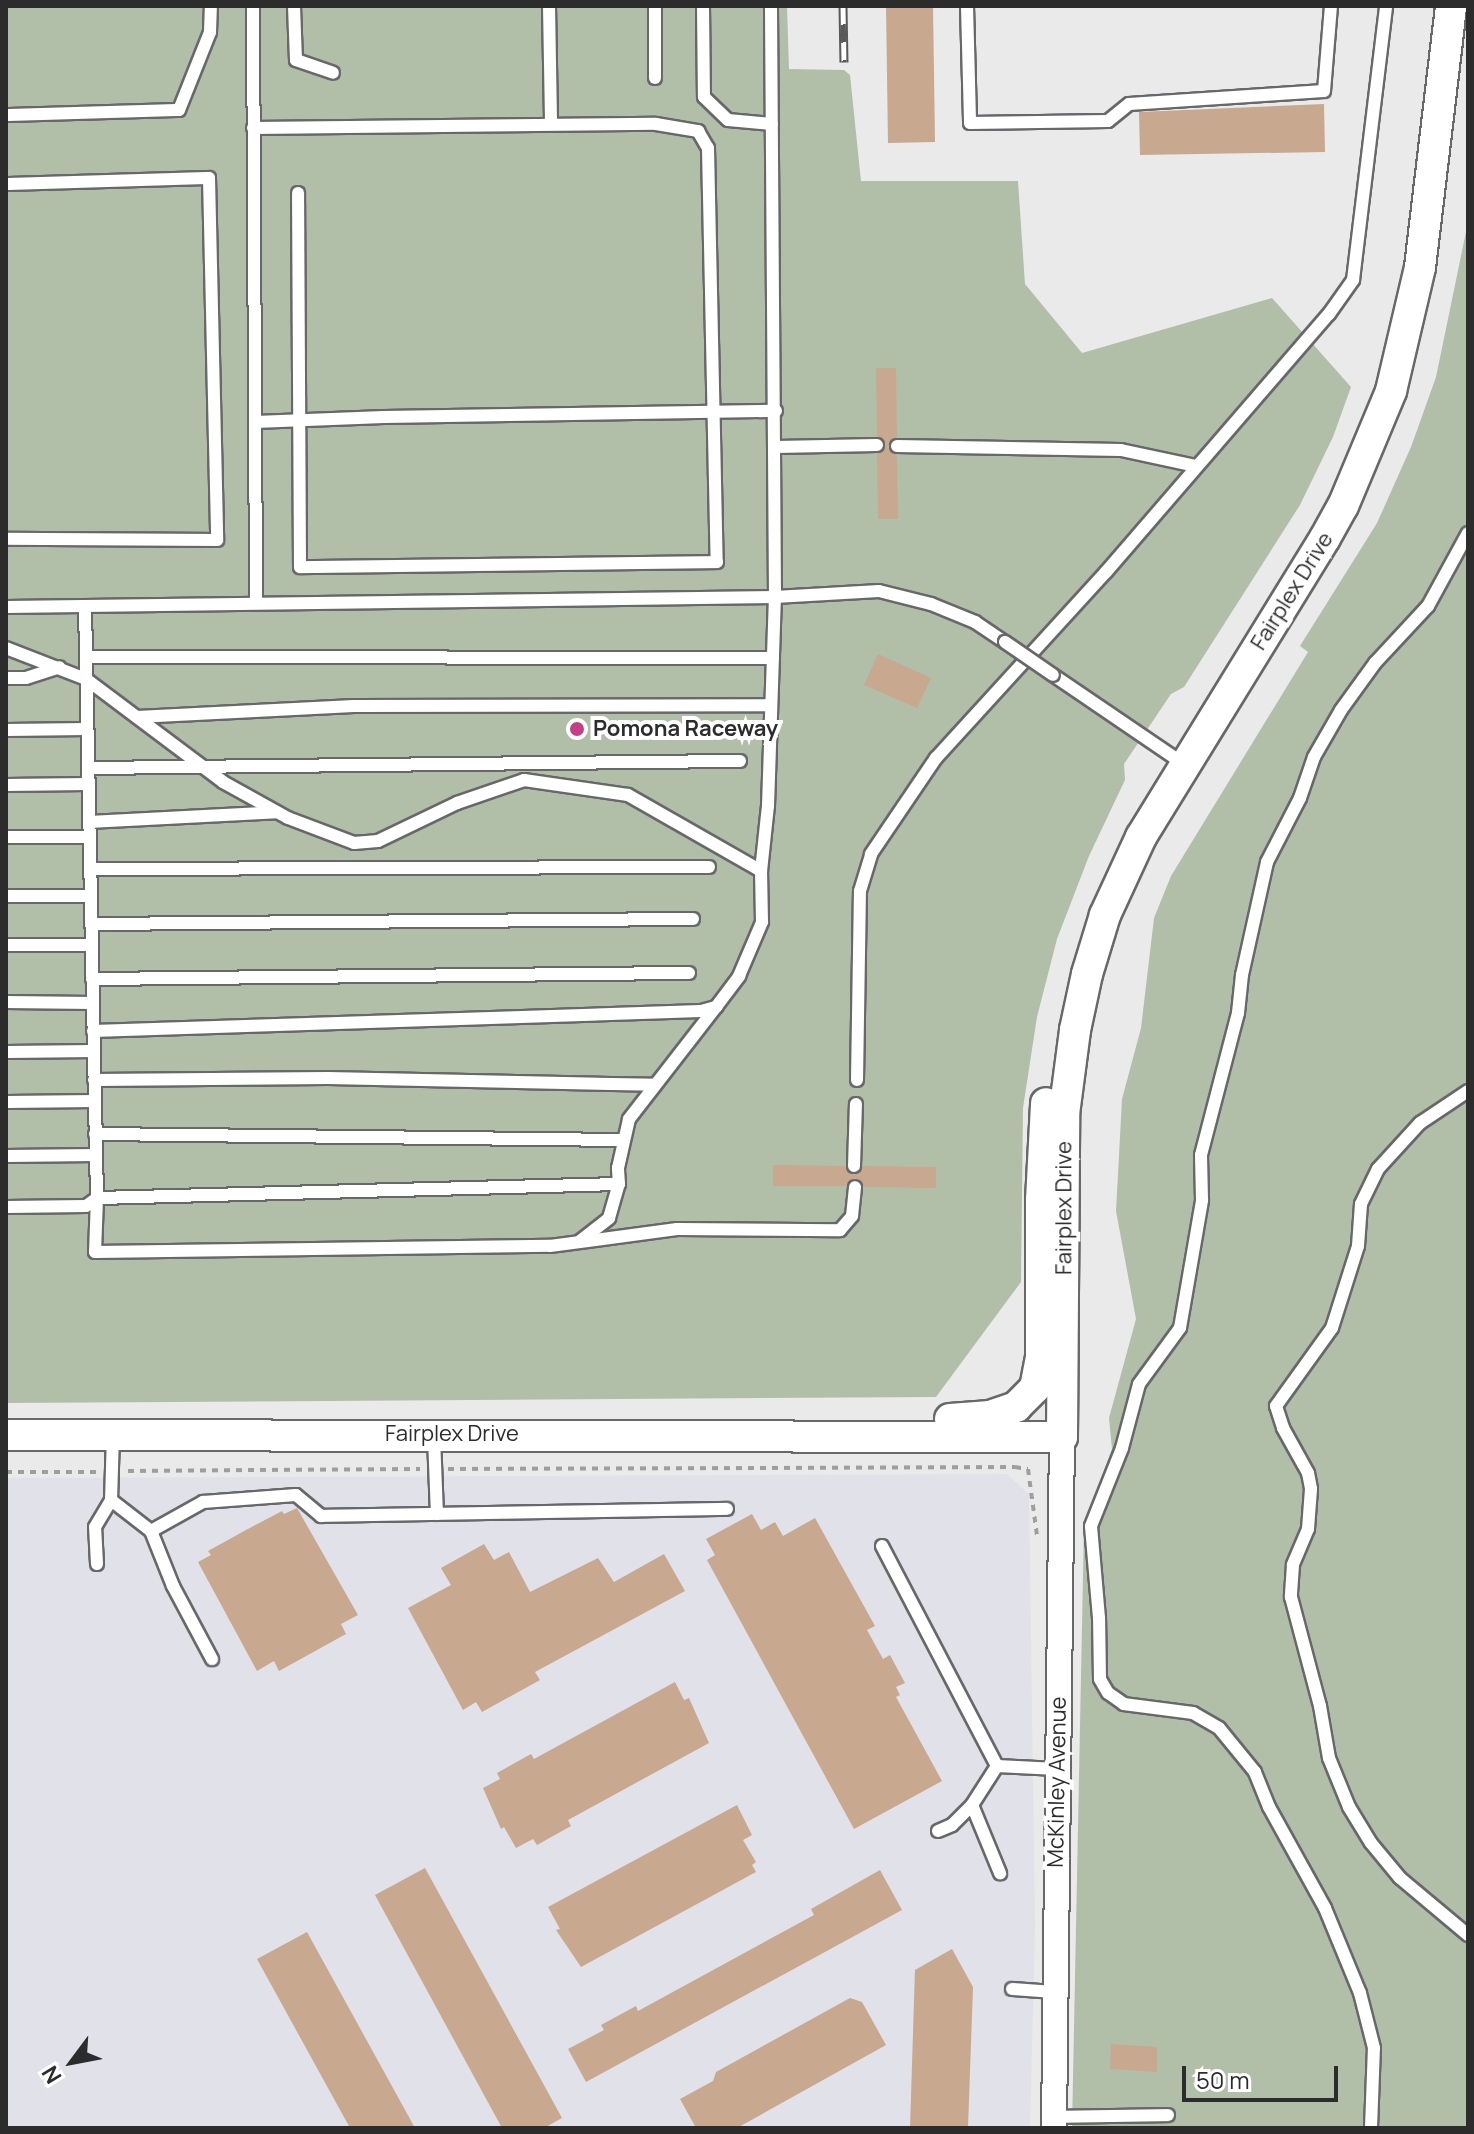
<!DOCTYPE html>
<style>
body{margin:0}
#map{position:relative;width:1474px;height:2134px;overflow:hidden;background:#eaeaeb;font-family:Manrope,sans-serif}
div>[style]{position:absolute}
[style*='--x']{left:calc(var(--x)*1px);top:calc(var(--y)*1px);width:calc(var(--w)*1px);rotate:calc(var(--a)*1deg)}
.built>*{inset:0;background:#e1e1ea}
.green>*{inset:0;background:#b1bfa9}
.building>*{inset:0;background:#c8a88e}
.path>*{height:4px;margin-top:-2px;transform-origin:0;background:repeating-linear-gradient(90deg,#9e9e9f 0 6px,transparent 0 12px)}
.roads{filter:drop-shadow(2px 0 #68686a) drop-shadow(-2px 0 #68686a) drop-shadow(0 2px #68686a) drop-shadow(0 -2px #68686a)}
.service>*{height:12px;margin:-6px;padding:0 6px;transform-origin:6px;border-radius:6px;background:#fff}
.minor>*{height:24px;margin:-12px;padding:0 12px;transform-origin:12px;border-radius:12px;background:#fff}
.tertiary>*{height:30px;margin:-15px;padding:0 15px;transform-origin:15px;border-radius:15px;background:#fff}
.rail>*{height:9px;margin-top:-4.5px;transform-origin:0;background:repeating-linear-gradient(90deg,#fff 0 18px,#59595a 0 36px);box-sizing:border-box;border-block:2px solid #59595a}
.bridges{filter:drop-shadow(2px 0 #68686a) drop-shadow(-2px 0 #68686a) drop-shadow(0 2px #68686a) drop-shadow(0 -2px #68686a)}
.service-bridge>*{height:12px;margin:-6px;padding:0 6px;transform-origin:6px;border-radius:6px;background:#fff}
.dots>*{width:22px;height:22px;translate:-50% -50%;box-sizing:border-box;border:4px solid #fff;border-radius:50%}
span{translate:-50% -50%;white-space:nowrap;text-align:center;line-height:1.15;-webkit-text-stroke:8px #fff;paint-order:stroke}
.street-label{font-size:22px;color:#2c2c2d}
.poi-label{font-size:22px;color:#2c2c2d;font-weight:700}
.left{translate:0 -50%;text-align:left}
.frame{position:absolute;inset:0;border:8px solid #2c2c2d;pointer-events:none}
.north{position:absolute;left:32px;top:2022px;width:80px;height:80px;-webkit-text-stroke:6px #fff;paint-order:stroke;rotate:238deg;font-size:22px;font-weight:700;line-height:32px;text-align:center;color:#2c2c2d}
.north::after{content:'';display:block;margin:auto;width:28px;height:36px;background:#2c2c2d;clip-path:polygon(50% 0,100% 100%,50% 72%,0 100%)}
.scale{position:absolute;left:1182px;top:2066px;width:156px;height:36px;box-sizing:border-box;border:4px solid #2c2c2d;border-top:0;padding-left:10px;font-size:24px;line-height:28px;white-space:nowrap;color:#2c2c2d;-webkit-text-stroke:6px #fff;paint-order:stroke}
</style>
<div id="map">
<div class="built">
<div style="clip-path:polygon(1007px 1474px,1029px 1494px,1035px 1926px,1030px 2128px,6px 2128px,6px 1478px)"></div>
</div>
<div class="green">
<div style="clip-path:polygon(6px 6px,787px 6px,789px 69px,844px 70px,850px 75px,861px 181px,1018px 181px,1025px 284px,1082px 353px,1272px 298px,1351px 387px,1333px 437px,1300px 505px,1184px 687px,1171px 694px,1124px 764px,1125px 780px,1089px 856px,1057px 939px,1037px 1017px,1023px 1108px,1021px 1282px,936px 1397px,6px 1403px)"></div>
<div style="clip-path:polygon(1468px 222px,1468px 2128px,1072px 2128px,1084px 1525px,1112px 1449px,1109px 1418px,1136px 1319px,1116px 1211px,1122px 1099px,1141px 1028px,1154px 918px,1171px 876px,1308px 652px,1300px 646px,1377px 523px,1411px 447px,1436px 377px)"></div>
</div>
<div class="building">
<div style="clip-path:polygon(886px 6px,933px 6px,935px 142px,888px 143px)"></div>
<div style="clip-path:polygon(1324px 104px,1325px 152px,1140px 155px,1139px 112px)"></div>
<div style="clip-path:polygon(876px 368px,896px 368px,897px 437px,888px 447px,897px 455px,898px 519px,878px 519px,877px 454px,886px 446px,877px 436px)"></div>
<div style="clip-path:polygon(878px 654px,931px 678px,917px 708px,864px 685px)"></div>
<div style="clip-path:polygon(773px 1165px,845px 1166px,854px 1175px,863px 1166px,936px 1167px,936px 1188px,864px 1187px,855px 1178px,846px 1186px,773px 1186px)"></div>
<div style="clip-path:polygon(297px 1508px,358px 1615px,341px 1624px,346px 1634px,279px 1671px,274px 1661px,257px 1671px,198px 1562px,211px 1555px,208px 1551px,246px 1530px,282px 1511px,284px 1514px)"></div>
<div style="clip-path:polygon(752px 1514px,761px 1530px,775px 1522px,783px 1536px,815px 1518px,875px 1626px,867px 1630px,883px 1659px,890px 1655px,905px 1683px,896px 1687px,900px 1695px,896px 1697px,942px 1781px,854px 1829px,707px 1560px,715px 1555px,706px 1539px)"></div>
<div style="clip-path:polygon(484px 1544px,494px 1560px,509px 1552px,530px 1592px,598px 1558px,614px 1582px,664px 1554px,685px 1591px,535px 1672px,540px 1680px,482px 1712px,476px 1702px,463px 1710px,408px 1608px,451px 1585px,441px 1568px)"></div>
<div style="clip-path:polygon(675px 1682px,684px 1700px,689px 1698px,709px 1743px,568px 1820px,571px 1826px,537px 1845px,533px 1839px,516px 1848px,504px 1827px,501px 1829px,483px 1788px,500px 1779px,497px 1773px,531px 1754px,534px 1759px)"></div>
<div style="clip-path:polygon(737px 1805px,752px 1835px,743px 1840px,756px 1862px,752px 1865px,756px 1872px,581px 1967px,556px 1930px,560px 1929px,548px 1907px)"></div>
<div style="clip-path:polygon(425px 1868px,562px 2118px,544px 2128px,502px 2128px,375px 1895px)"></div>
<div style="clip-path:polygon(880px 1870px,902px 1910px,586px 2082px,568px 2049px,604px 2030px,601px 2025px,636px 2006px,638px 2011px,814px 1915px,811px 1909px)"></div>
<div style="clip-path:polygon(307px 1932px,415px 2128px,350px 2128px,257px 1959px)"></div>
<div style="clip-path:polygon(952px 1949px,973px 1987px,968px 2128px,910px 2128px,915px 1970px)"></div>
<div style="clip-path:polygon(850px 1998px,862px 2002px,886px 2045px,737px 2128px,696px 2128px,680px 2099px,713px 2081px,716px 2072px)"></div>
<div style="clip-path:polygon(1111px 2044px,1157px 2047px,1157px 2072px,1110px 2069px)"></div>
</div>
<div class="path">
<div style="--x:448;--y:1469;--w:567;--a:-0.2"></div>
<div style="--x:1015;--y:1467;--w:13;--a:9"></div>
<div style="--x:1028;--y:1469;--w:68;--a:82.3"></div>
<div style="--x:128;--y:1471;--w:292;--a:-0.4"></div>
<div style="--x:6;--y:1472;--w:90;--a:0"></div>
</div>
<div class="roads">
<div class="service">
<div style="--x:253;--y:6;--w:597;--a:89.71"></div>
<div style="--x:294;--y:6;--w:54;--a:87.9"></div>
<div style="--x:296;--y:60;--w:39;--a:19"></div>
<div style="--x:549;--y:6;--w:118;--a:89"></div>
<div style="--x:655;--y:6;--w:72;--a:90"></div>
<div style="--x:703;--y:6;--w:91;--a:89.4"></div>
<div style="--x:704;--y:97;--w:33;--a:44"></div>
<div style="--x:728;--y:120;--w:44;--a:5.2"></div>
<div style="--x:967;--y:6;--w:117;--a:88.5"></div>
<div style="--x:970;--y:123;--w:138;--a:-0.8"></div>
<div style="--x:1108;--y:121;--w:27;--a:-39"></div>
<div style="--x:1129;--y:104;--w:195;--a:-3.8"></div>
<div style="--x:1324;--y:91;--w:85;--a:-85.3"></div>
<div style="--x:6;--y:115;--w:173;--a:-1.7"></div>
<div style="--x:179;--y:110;--w:84;--a:-68.3"></div>
<div style="--x:210;--y:32;--w:26;--a:-88"></div>
<div style="--x:253;--y:128;--w:403;--a:-0.6"></div>
<div style="--x:656;--y:124;--w:43;--a:9.5"></div>
<div style="--x:698;--y:131;--w:20;--a:60"></div>
<div style="--x:708;--y:148;--w:414;--a:88.8"></div>
<div style="--x:717;--y:562;--w:417;--a:179.3"></div>
<div style="--x:300;--y:567;--w:374;--a:-90.3"></div>
<div style="--x:6;--y:184;--w:203;--a:-1.7"></div>
<div style="--x:209;--y:178;--w:362;--a:88.7"></div>
<div style="--x:217;--y:540;--w:211;--a:-179.7"></div>
<div style="--x:255;--y:422;--w:129;--a:-2.2"></div>
<div style="--x:384;--y:417;--w:392;--a:-0.9"></div>
<div style="--x:897;--y:446;--w:224;--a:1"></div>
<div style="--x:1121;--y:450;--w:77;--a:12"></div>
<div style="--x:776;--y:447;--w:101;--a:-1.1"></div>
<div style="--x:6;--y:607;--w:769;--a:-0.75"></div>
<div style="--x:775;--y:597;--w:104;--a:-3.3"></div>
<div style="--x:879;--y:591;--w:54;--a:14"></div>
<div style="--x:931;--y:604;--w:48;--a:22.2"></div>
<div style="--x:975;--y:622;--w:36;--a:34"></div>
<div style="--x:6;--y:648;--w:86;--a:21.2"></div>
<div style="--x:86;--y:679;--w:171;--a:36.9"></div>
<div style="--x:223;--y:782;--w:74;--a:29"></div>
<div style="--x:288;--y:818;--w:71;--a:20.7"></div>
<div style="--x:354;--y:843;--w:24;--a:-5"></div>
<div style="--x:378;--y:841;--w:88;--a:-25.7"></div>
<div style="--x:457;--y:803;--w:71;--a:-18.9"></div>
<div style="--x:524;--y:780;--w:105;--a:8.2"></div>
<div style="--x:628;--y:795;--w:153;--a:29.7"></div>
<div style="--x:86;--y:657;--w:687;--a:0.08"></div>
<div style="--x:1053;--y:675;--w:158;--a:34.2"></div>
<div style="--x:6;--y:678;--w:20;--a:0"></div>
<div style="--x:26;--y:678;--w:35;--a:-18"></div>
<div style="--x:137;--y:717;--w:217;--a:-2.9"></div>
<div style="--x:354;--y:706;--w:417;--a:-0.1"></div>
<div style="--x:6;--y:730;--w:81;--a:-0.7"></div>
<div style="--x:88;--y:768;--w:652;--a:-0.62"></div>
<div style="--x:6;--y:785;--w:82;--a:-0.7"></div>
<div style="--x:89;--y:822;--w:188;--a:-3"></div>
<div style="--x:6;--y:837;--w:83;--a:0"></div>
<div style="--x:90;--y:869;--w:619;--a:-0.19"></div>
<div style="--x:6;--y:896;--w:85;--a:0"></div>
<div style="--x:91;--y:924;--w:602;--a:-0.48"></div>
<div style="--x:6;--y:945;--w:86;--a:0"></div>
<div style="--x:92;--y:979;--w:597;--a:-0.58"></div>
<div style="--x:6;--y:1002;--w:87;--a:0.7"></div>
<div style="--x:93;--y:1031;--w:608;--a:-1.88"></div>
<div style="--x:701;--y:1011;--w:16;--a:-15"></div>
<div style="--x:716;--y:1007;--w:39;--a:-53"></div>
<div style="--x:739;--y:976;--w:59;--a:-66.9"></div>
<div style="--x:762;--y:922;--w:51;--a:-91.1"></div>
<div style="--x:761;--y:871;--w:65;--a:-83.9"></div>
<div style="--x:768;--y:806;--w:209;--a:-88.1"></div>
<div style="--x:775;--y:597;--w:591;--a:-90.39"></div>
<div style="--x:6;--y:1052;--w:88;--a:-0.7"></div>
<div style="--x:94;--y:1080;--w:234;--a:-0.5"></div>
<div style="--x:328;--y:1078;--w:327;--a:1.2"></div>
<div style="--x:857;--y:1080;--w:189;--a:-89.1"></div>
<div style="--x:860;--y:891;--w:39;--a:-73"></div>
<div style="--x:871;--y:854;--w:116;--a:-55.9"></div>
<div style="--x:936;--y:758;--w:252;--a:-47.6"></div>
<div style="--x:1106;--y:572;--w:341;--a:-49.2"></div>
<div style="--x:1329;--y:314;--w:42;--a:-54.8"></div>
<div style="--x:1353;--y:280;--w:276;--a:-83.1"></div>
<div style="--x:1468;--y:1091;--w:58;--a:146.3"></div>
<div style="--x:1420;--y:1123;--w:62;--a:132.4"></div>
<div style="--x:1378;--y:1169;--w:39;--a:116"></div>
<div style="--x:1361;--y:1204;--w:42;--a:94.1"></div>
<div style="--x:1358;--y:1246;--w:86;--a:107.6"></div>
<div style="--x:1332;--y:1328;--w:96;--a:125.7"></div>
<div style="--x:1276;--y:1406;--w:23;--a:72"></div>
<div style="--x:1283;--y:1428;--w:51;--a:60.9"></div>
<div style="--x:1308;--y:1473;--w:16;--a:79"></div>
<div style="--x:1311;--y:1489;--w:40;--a:94.3"></div>
<div style="--x:1308;--y:1529;--w:39;--a:113"></div>
<div style="--x:1293;--y:1565;--w:32;--a:94"></div>
<div style="--x:1291;--y:1597;--w:113;--a:75.1"></div>
<div style="--x:1320;--y:1706;--w:53;--a:80.2"></div>
<div style="--x:1329;--y:1758;--w:53;--a:67.8"></div>
<div style="--x:1349;--y:1807;--w:42;--a:58.6"></div>
<div style="--x:1371;--y:1843;--w:45;--a:50.4"></div>
<div style="--x:1400;--y:1878;--w:89;--a:40"></div>
<div style="--x:6;--y:1102;--w:89;--a:-0.6"></div>
<div style="--x:95;--y:1134;--w:529;--a:0.65"></div>
<div style="--x:6;--y:1156;--w:90;--a:-0.6"></div>
<div style="--x:854;--y:1166;--w:62;--a:-88.2"></div>
<div style="--x:619;--y:1184;--w:522;--a:178.46"></div>
<div style="--x:97;--y:1198;--w:54;--a:92.1"></div>
<div style="--x:95;--y:1252;--w:455;--a:-0.8"></div>
<div style="--x:550;--y:1246;--w:128;--a:-7.6"></div>
<div style="--x:677;--y:1229;--w:163;--a:0.4"></div>
<div style="--x:840;--y:1230;--w:18;--a:-49"></div>
<div style="--x:852;--y:1216;--w:29;--a:-84"></div>
<div style="--x:6;--y:1207;--w:80;--a:-0.7"></div>
<div style="--x:86;--y:1206;--w:14;--a:-36"></div>
<div style="--x:97;--y:1198;--w:592;--a:-91.16"></div>
<div style="--x:580;--y:1241;--w:37;--a:-38"></div>
<div style="--x:609;--y:1218;--w:35;--a:-74"></div>
<div style="--x:619;--y:1184;--w:16;--a:-94"></div>
<div style="--x:618;--y:1168;--w:50;--a:-77.3"></div>
<div style="--x:629;--y:1119;--w:142;--a:-52.2"></div>
<div style="--x:113;--y:1434;--w:66;--a:91.7"></div>
<div style="--x:111;--y:1500;--w:51;--a:37.8"></div>
<div style="--x:151;--y:1531;--w:60;--a:-29.1"></div>
<div style="--x:203;--y:1502;--w:93;--a:-4.3"></div>
<div style="--x:296;--y:1495;--w:33;--a:40"></div>
<div style="--x:321;--y:1516;--w:406;--a:-1"></div>
<div style="--x:434;--y:1437;--w:77;--a:87.8"></div>
<div style="--x:151;--y:1531;--w:59;--a:68.2"></div>
<div style="--x:173;--y:1586;--w:83;--a:61.9"></div>
<div style="--x:882;--y:1546;--w:248;--a:62.4"></div>
<div style="--x:97;--y:1564;--w:37;--a:-93"></div>
<div style="--x:95;--y:1527;--w:31;--a:-59"></div>
<div style="--x:997;--y:1766;--w:46;--a:122.7"></div>
<div style="--x:972;--y:1805;--w:74;--a:67.6"></div>
<div style="--x:997;--y:1766;--w:60;--a:2.9"></div>
<div style="--x:938;--y:1831;--w:15;--a:-23"></div>
<div style="--x:952;--y:1825;--w:28;--a:-45"></div>
<div style="--x:1012;--y:1989;--w:43;--a:4"></div>
<div style="--x:1055;--y:2117;--w:113;--a:-1"></div>
<div style="--x:1371;--y:2128;--w:80;--a:-87.9"></div>
<div style="--x:1374;--y:2048;--w:57;--a:-104.3"></div>
<div style="--x:1360;--y:1993;--w:92;--a:-112.4"></div>
<div style="--x:1325;--y:1908;--w:115;--a:-119"></div>
<div style="--x:1269;--y:1807;--w:38;--a:-112"></div>
<div style="--x:1255;--y:1772;--w:57;--a:-129.3"></div>
<div style="--x:1219;--y:1728;--w:30;--a:-150"></div>
<div style="--x:1193;--y:1713;--w:70;--a:-172.6"></div>
<div style="--x:1124;--y:1704;--w:19;--a:-145"></div>
<div style="--x:1108;--y:1693;--w:16;--a:-120"></div>
<div style="--x:1100;--y:1679;--w:61;--a:-90.9"></div>
<div style="--x:1099;--y:1618;--w:92;--a:-95"></div>
<div style="--x:1091;--y:1526;--w:84;--a:-68.3"></div>
<div style="--x:1122;--y:1448;--w:66;--a:-75.1"></div>
<div style="--x:1139;--y:1384;--w:69;--a:-53.8"></div>
<div style="--x:1180;--y:1328;--w:130;--a:-80.2"></div>
<div style="--x:1202;--y:1200;--w:45;--a:-91.3"></div>
<div style="--x:1201;--y:1155;--w:147;--a:-75.4"></div>
<div style="--x:1238;--y:1013;--w:38;--a:-84"></div>
<div style="--x:1242;--y:975;--w:116;--a:-77.5"></div>
<div style="--x:1267;--y:862;--w:72;--a:-62.7"></div>
<div style="--x:1300;--y:798;--w:43;--a:-71.1"></div>
<div style="--x:1314;--y:757;--w:54;--a:-60.1"></div>
<div style="--x:1341;--y:710;--w:58;--a:-54.1"></div>
<div style="--x:1375;--y:663;--w:78;--a:-47.1"></div>
<div style="--x:1428;--y:606;--w:83;--a:-61.3"></div>
</div>
<div class="minor">
<div style="--x:1054;--y:2128;--w:691;--a:-89.34"></div>
</div>
<div class="tertiary">
<div style="--x:950;--y:1419;--w:40;--a:-4.3"></div>
<div style="--x:990;--y:1416;--w:28;--a:-19"></div>
<div style="--x:1016;--y:1407;--w:27;--a:-45"></div>
<div style="--x:1035;--y:1388;--w:31;--a:-79"></div>
<div style="--x:1041;--y:1358;--w:158;--a:-90"></div>
<div style="--x:1041;--y:1200;--w:97;--a:-87"></div>
<div style="--x:6;--y:1435;--w:1056;--a:0.11"></div>
<div style="--x:1062;--y:1437;--w:323;--a:-89.6"></div>
<div style="--x:1064;--y:1114;--w:85;--a:-82.5"></div>
<div style="--x:1075;--y:1030;--w:57;--a:-77.9"></div>
<div style="--x:1087;--y:974;--w:62;--a:-73"></div>
<div style="--x:1105;--y:915;--w:86;--a:-65.2"></div>
<div style="--x:1141;--y:837;--w:351;--a:-58.4"></div>
<div style="--x:1325;--y:538;--w:37;--a:-61"></div>
<div style="--x:1343;--y:506;--w:125;--a:-67.3"></div>
<div style="--x:1391;--y:391;--w:127;--a:-76.8"></div>
<div style="--x:1420;--y:267;--w:263;--a:-83.2"></div>
</div>
</div>
<div class="rail">
<div style="--x:843;--y:6;--w:56;--a:89"></div>
</div>
<div class="bridges">
<div class="service-bridge">
<div style="--x:1005;--y:642;--w:58;--a:34.5"></div>
</div>
</div>
<div class="dots">
<div style="left:577px;top:729px;background:#c44084"></div>
</div>
<div class="street-label">
<span style="left:1292px;top:591px;rotate:-58deg">Fairplex Drive</span>
<span style="left:1064px;top:1208px;rotate:-90deg">Fairplex Drive</span>
<span style="left:452px;top:1434px">Fairplex Drive</span>
<span style="left:1057px;top:1782px;rotate:-89deg">McKinley Avenue</span>
</div>
<div class="poi-label">
<span class="left" style="left:593px;top:729px">Pomona Raceway</span>
</div>
<div class="frame"></div>
<div class="north">N</div>
<div class="scale">50 m</div>
</div>
